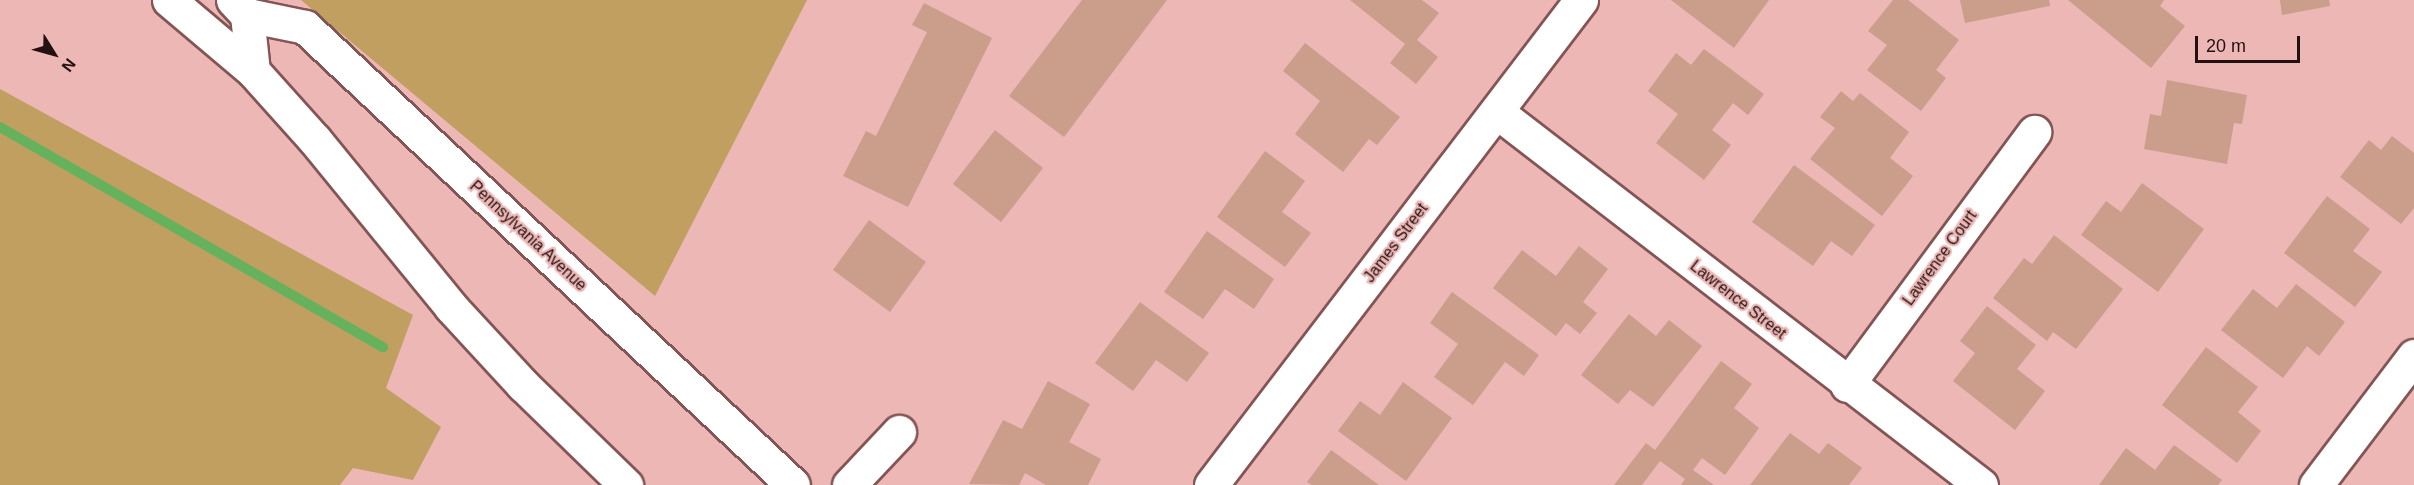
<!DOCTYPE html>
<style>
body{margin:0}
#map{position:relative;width:2414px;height:485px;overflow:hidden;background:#ecb7b5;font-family:Arial,sans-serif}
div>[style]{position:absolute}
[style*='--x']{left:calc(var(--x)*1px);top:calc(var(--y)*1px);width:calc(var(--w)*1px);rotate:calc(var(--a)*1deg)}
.green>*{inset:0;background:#c09f61}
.stream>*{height:10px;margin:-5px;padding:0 5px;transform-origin:5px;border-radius:5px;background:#66b25c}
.building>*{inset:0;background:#cb9d8b}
.roads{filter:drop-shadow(2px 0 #835554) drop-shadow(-2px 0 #835554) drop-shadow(0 2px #835554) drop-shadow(0 -2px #835554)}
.minor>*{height:33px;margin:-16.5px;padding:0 16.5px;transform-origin:16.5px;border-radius:16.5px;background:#fff}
.major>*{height:33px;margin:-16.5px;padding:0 16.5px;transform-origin:16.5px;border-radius:16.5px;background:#fff}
.highway>*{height:33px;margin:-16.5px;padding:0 16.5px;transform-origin:16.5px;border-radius:16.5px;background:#fff}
span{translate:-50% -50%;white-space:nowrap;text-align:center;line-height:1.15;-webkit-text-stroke:4.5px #ecb7b5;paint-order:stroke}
.street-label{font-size:16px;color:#231010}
.north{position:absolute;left:24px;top:24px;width:60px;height:60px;-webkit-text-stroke:4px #ecb7b5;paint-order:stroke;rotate:127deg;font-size:16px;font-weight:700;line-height:24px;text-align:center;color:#231010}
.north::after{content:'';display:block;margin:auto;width:21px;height:27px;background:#231010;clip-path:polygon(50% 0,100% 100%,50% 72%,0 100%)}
.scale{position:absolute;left:2195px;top:36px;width:105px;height:27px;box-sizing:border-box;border:3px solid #231010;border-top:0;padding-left:8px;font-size:18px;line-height:21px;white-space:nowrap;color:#231010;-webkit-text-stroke:4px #ecb7b5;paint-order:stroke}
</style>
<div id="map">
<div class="green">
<div style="clip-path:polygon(301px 0,807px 0,655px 296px)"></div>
<div style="clip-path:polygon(0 89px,413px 315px,386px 388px,441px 427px,413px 480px,353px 468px,340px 485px,0 485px)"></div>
</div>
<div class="stream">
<div style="--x:0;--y:127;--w:442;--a:29.9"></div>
</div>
<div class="building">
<div style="clip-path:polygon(1082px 0,1167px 0,1064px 137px,1009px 96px)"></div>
<div style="clip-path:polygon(1350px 0,1422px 0,1439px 13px,1417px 40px,1438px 57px,1416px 84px,1390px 63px,1405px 44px)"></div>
<div style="clip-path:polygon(1671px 0,1769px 0,1734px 48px)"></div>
<div style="clip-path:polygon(1893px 0,1908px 0,1959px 40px,1936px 70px,1946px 78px,1921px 111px,1867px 70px,1887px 45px,1868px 31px)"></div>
<div style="clip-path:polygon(1960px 0,2049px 0,2050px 6px,1965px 23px)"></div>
<div style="clip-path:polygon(2068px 0,2164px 0,2160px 6px,2185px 26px,2151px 68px)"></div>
<div style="clip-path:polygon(2280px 0,2329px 0,2330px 6px,2282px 15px)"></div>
<div style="clip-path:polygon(924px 3px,992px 38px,908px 207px,843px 176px,866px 131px,876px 136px,927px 32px,912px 25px)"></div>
<div style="clip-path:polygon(1305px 43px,1400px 117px,1377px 145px,1369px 139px,1343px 172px,1295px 134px,1320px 101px,1283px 71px)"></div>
<div style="clip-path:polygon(1704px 49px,1764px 94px,1748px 115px,1733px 103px,1712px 130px,1731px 145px,1704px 180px,1656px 143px,1678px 114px,1648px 91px,1676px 53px,1691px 65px)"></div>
<div style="clip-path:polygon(2167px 80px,2247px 95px,2242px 124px,2234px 123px,2227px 164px,2144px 149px,2150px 114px,2161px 116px)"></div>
<div style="clip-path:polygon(1841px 91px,1853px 101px,1860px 93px,1909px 132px,1890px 158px,1913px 176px,1882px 216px,1810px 159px,1835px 128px,1820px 117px)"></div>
<div style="clip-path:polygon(995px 130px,1043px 168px,1001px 222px,953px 184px)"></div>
<div style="clip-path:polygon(2392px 136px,2414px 153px,2414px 208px,2401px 224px,2340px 177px,2369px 140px,2381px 150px)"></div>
<div style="clip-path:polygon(1265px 151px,1305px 181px,1282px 212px,1311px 233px,1285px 267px,1217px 217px)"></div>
<div style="clip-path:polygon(1794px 165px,1875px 225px,1852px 256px,1831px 241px,1813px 266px,1752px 222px)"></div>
<div style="clip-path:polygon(2142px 183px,2204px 229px,2158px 292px,2081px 235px,2106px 201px,2121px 212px)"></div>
<div style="clip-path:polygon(2327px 196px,2370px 229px,2353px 251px,2382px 272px,2355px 307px,2284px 253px)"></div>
<div style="clip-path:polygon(869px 220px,926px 262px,890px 312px,833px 270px)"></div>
<div style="clip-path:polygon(1207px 231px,1274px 279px,1254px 309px,1225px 289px,1203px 319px,1164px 292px)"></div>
<div style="clip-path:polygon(2054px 235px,2123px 289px,2076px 349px,2053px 332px,2047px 341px,1993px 298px,2024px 258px,2032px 264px)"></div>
<div style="clip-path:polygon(1579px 246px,1608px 269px,1583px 302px,1597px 313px,1580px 334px,1566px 323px,1556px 336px,1493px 288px,1522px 250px,1556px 276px)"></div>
<div style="clip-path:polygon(2296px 284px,2345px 322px,2319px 356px,2307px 346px,2283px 378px,2221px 330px,2253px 289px,2277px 308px)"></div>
<div style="clip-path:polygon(1452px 292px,1539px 355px,1524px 376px,1505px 362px,1473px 405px,1434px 377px,1458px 344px,1430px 323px)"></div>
<div style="clip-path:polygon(1140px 302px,1209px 353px,1187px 382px,1156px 360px,1133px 391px,1095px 363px)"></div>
<div style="clip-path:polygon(1987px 306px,2036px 345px,2017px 369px,2045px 391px,2015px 430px,1953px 381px,1975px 353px,1960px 341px)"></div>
<div style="clip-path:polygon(1629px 314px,1656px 336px,1669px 320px,1702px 346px,1653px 407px,1630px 390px,1618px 404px,1581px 375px)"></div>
<div style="clip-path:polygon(2206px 347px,2258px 387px,2238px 412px,2261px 431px,2237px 463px,2162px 405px)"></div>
<div style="clip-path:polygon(1721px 361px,1752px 384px,1734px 408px,1759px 428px,1725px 475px,1702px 458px,1693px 470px,1714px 485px,1681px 485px,1685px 479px,1660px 461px,1642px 485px,1614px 485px,1646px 443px,1655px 450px)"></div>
<div style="clip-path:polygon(1048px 381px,1090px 404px,1069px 442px,1101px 459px,1088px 485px,1046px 485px,1025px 473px,1019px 485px,969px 484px,1003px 420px,1022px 429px)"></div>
<div style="clip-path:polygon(1403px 382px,1452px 418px,1406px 481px,1338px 431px,1360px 401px,1380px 415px)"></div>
<div style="clip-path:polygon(1790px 433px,1819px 454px,1828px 443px,1862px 468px,1849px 485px,1750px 485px)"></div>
<div style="clip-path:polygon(2174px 445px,2222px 480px,2218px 485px,2099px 485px,2126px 448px,2155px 470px)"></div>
<div style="clip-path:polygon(1331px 450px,1379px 485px,1312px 485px,1307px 482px)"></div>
</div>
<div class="roads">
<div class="minor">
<div style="--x:1497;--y:112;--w:611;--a:37.62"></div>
<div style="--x:1847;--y:385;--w:315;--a:-53.5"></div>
<div style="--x:849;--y:485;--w:73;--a:-46.7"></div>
<div style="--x:1211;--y:485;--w:610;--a:-52.66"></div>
<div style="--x:2316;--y:485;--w:162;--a:-52.8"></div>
</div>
<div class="major">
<div style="--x:233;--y:0;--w:21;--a:47"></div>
<div style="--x:247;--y:15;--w:59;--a:11.7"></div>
<div style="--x:305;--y:27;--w:669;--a:43.18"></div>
<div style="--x:247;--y:15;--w:56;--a:83.9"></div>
<div style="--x:253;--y:71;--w:93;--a:48.1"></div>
<div style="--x:315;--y:140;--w:215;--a:50.8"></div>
<div style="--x:451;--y:307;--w:106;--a:47.3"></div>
<div style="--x:523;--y:385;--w:144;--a:44.2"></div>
</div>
<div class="highway">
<div style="--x:169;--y:0;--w:110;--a:40.2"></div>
</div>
</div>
<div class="street-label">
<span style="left:528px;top:236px;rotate:43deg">Pennsylvania Avenue</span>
<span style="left:1396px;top:243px;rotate:-53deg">James Street</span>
<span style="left:1940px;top:258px;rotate:-54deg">Lawrence Court</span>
<span style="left:1738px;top:300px;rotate:38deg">Lawrence Street</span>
</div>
<div class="north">N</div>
<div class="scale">20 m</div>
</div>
